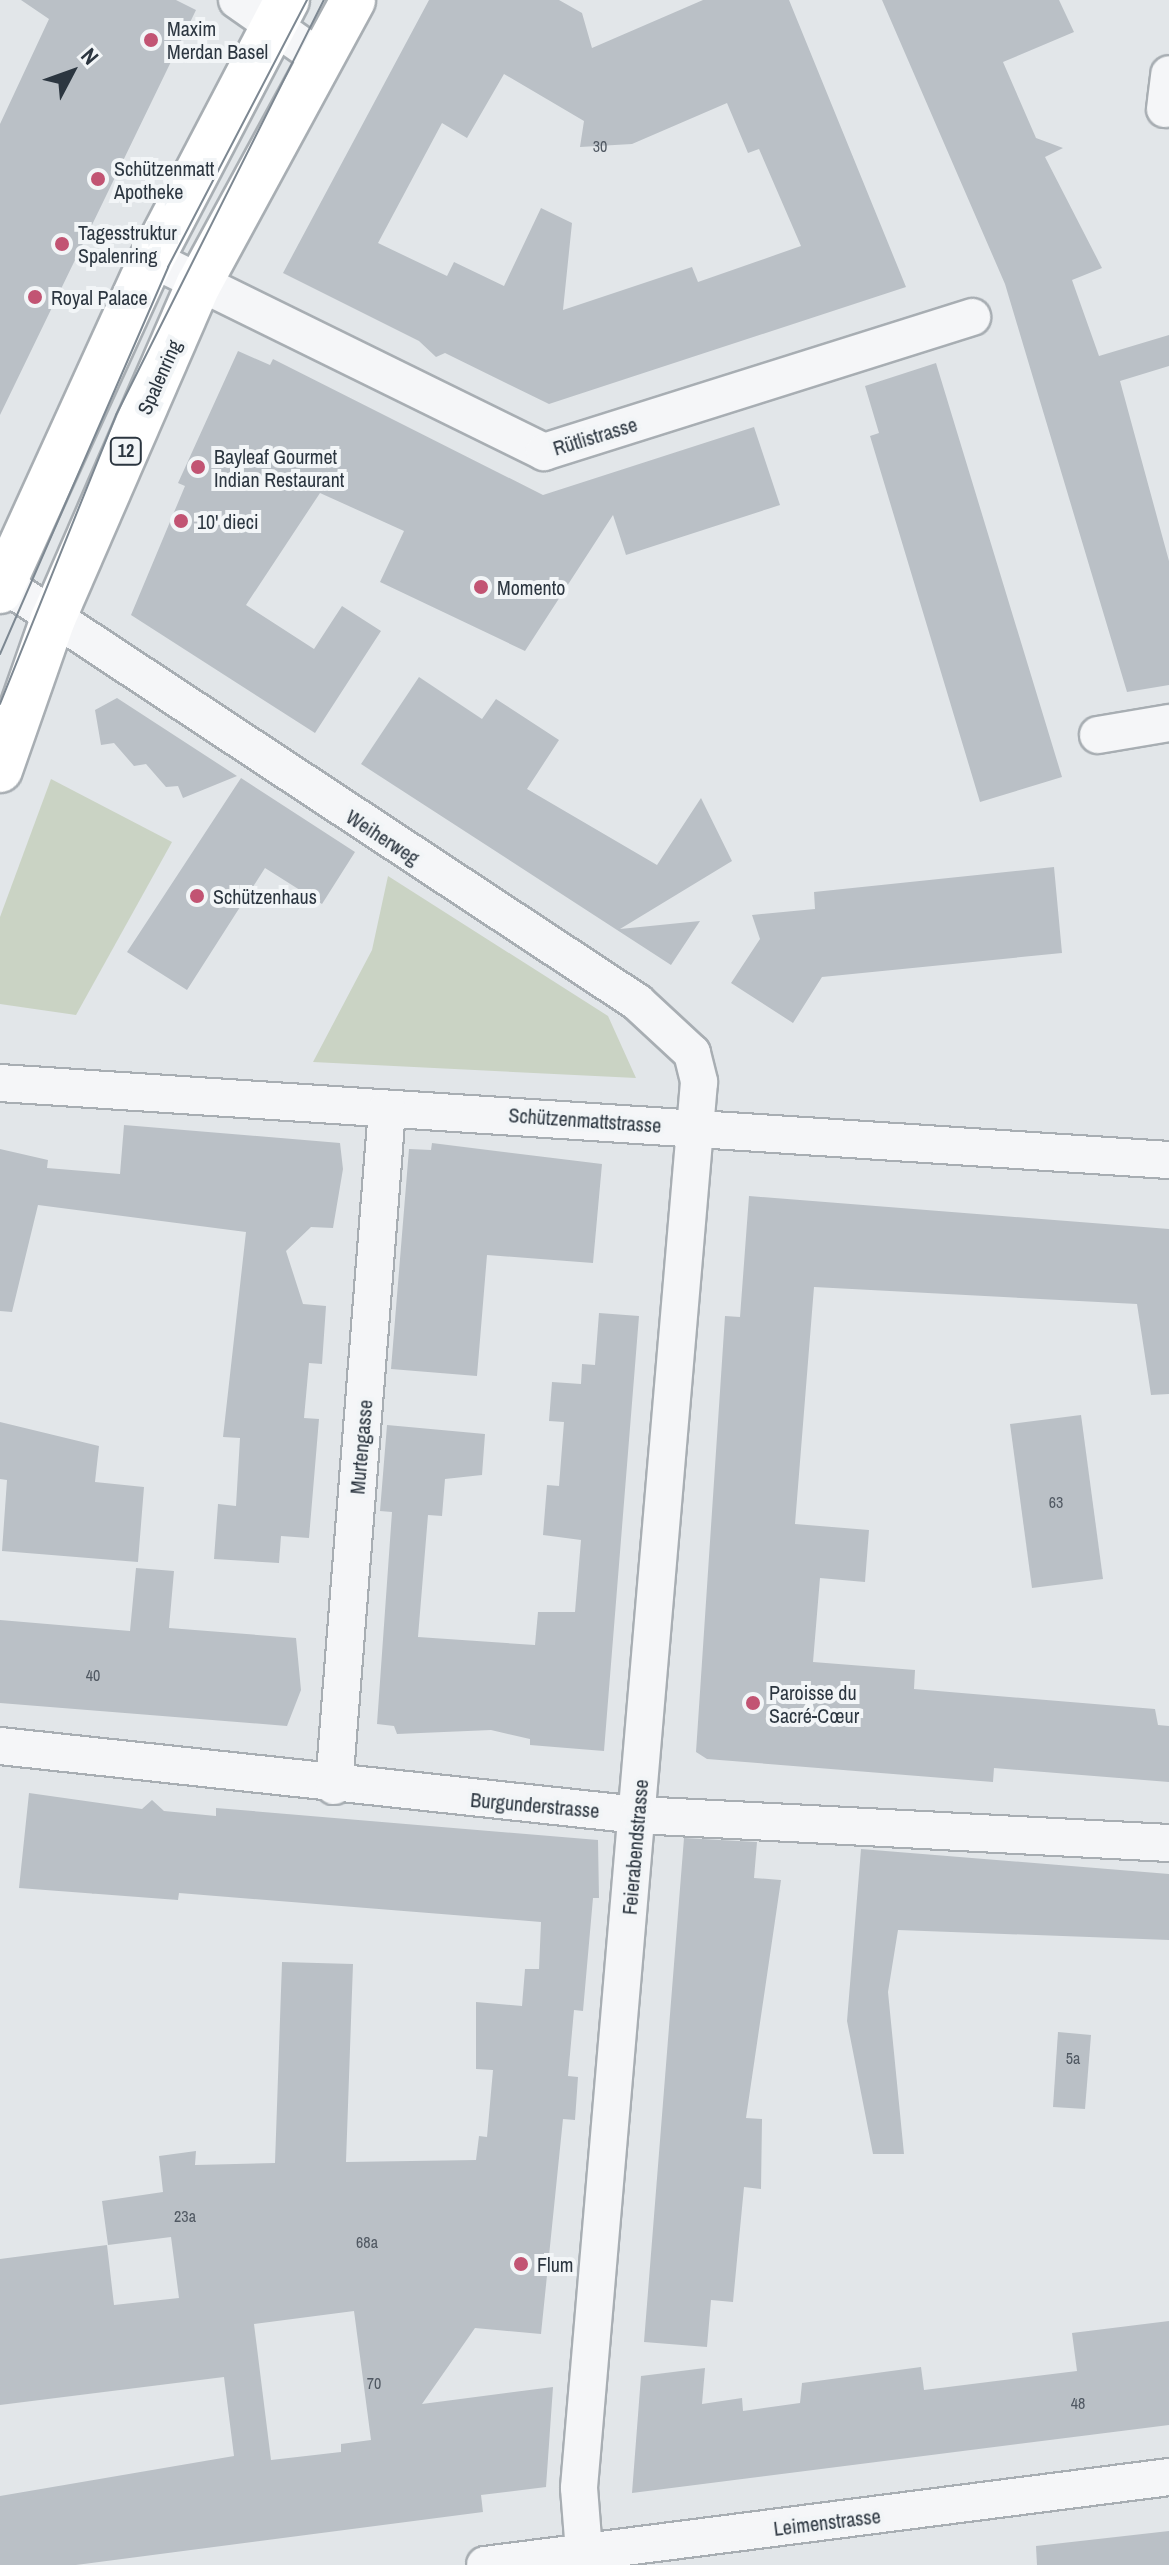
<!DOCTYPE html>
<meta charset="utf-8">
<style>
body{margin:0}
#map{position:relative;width:1169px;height:2565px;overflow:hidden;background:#e2e6e9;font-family:"Archivo Narrow",sans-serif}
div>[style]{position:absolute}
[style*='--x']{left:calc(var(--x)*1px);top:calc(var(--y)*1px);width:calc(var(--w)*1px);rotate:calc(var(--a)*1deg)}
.green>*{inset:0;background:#cad3c4}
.building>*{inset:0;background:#bac0c6}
.roads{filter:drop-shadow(2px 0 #a8aeb3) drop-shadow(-2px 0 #a8aeb3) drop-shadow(0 2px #a8aeb3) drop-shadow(0 -2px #a8aeb3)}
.street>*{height:36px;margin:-18px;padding:0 18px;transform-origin:18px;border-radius:18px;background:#f5f6f8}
.primary>*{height:44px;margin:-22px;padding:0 22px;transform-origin:22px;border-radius:22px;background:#fff}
.tram>*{height:2px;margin:-1px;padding:0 1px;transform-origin:1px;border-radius:1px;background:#7d8892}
.dots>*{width:22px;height:22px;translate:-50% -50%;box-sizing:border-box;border:4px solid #f2f5f7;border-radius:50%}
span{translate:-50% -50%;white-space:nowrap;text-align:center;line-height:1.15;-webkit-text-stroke:8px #f2f5f7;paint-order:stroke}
.number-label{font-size:16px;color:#505862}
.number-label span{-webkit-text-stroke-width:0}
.shield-label span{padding:2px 6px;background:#f2f5f7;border:2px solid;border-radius:6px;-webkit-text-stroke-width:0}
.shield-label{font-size:18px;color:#2c3640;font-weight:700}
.poi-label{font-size:20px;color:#2c3640}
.left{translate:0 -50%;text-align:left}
.street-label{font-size:20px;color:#2c3640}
.north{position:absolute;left:32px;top:32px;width:80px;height:80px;-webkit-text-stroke:6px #f2f5f7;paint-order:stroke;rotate:49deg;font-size:22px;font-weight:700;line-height:32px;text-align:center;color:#2c3640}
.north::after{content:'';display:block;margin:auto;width:28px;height:36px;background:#2c3640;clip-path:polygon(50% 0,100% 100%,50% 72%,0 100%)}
</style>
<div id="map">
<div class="green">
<div style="clip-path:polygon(51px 779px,172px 842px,76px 1015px,0 1004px,0 917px)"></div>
<div style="clip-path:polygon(388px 876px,608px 1016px,636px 1078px,313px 1062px,372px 950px)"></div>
</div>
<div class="building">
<div style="clip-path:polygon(21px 0,176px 0,196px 10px,0 415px,0 124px,49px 19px)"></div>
<div style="clip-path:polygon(evenodd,429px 0,559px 0,582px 13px,592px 48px,703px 0,789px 0,906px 287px,549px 404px,445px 353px,436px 357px,419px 341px,283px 273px,429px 0,504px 74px,584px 121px,580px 147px,632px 144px,727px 103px,748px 153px,759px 149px,801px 246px,698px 282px,692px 267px,563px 310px,572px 223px,541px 208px,504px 286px,454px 262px,447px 276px,378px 243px,442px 123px,467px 138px,504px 74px)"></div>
<div style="clip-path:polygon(882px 0,1059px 0,1074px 32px,1003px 62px,1036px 138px,1063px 148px,1045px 157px,1102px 268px,1072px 280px,1099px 356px,1169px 335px,1169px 366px,1120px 381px,1169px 561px,1169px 685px,1127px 692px,1005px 284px)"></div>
<div style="clip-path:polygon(238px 351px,270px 365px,273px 359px,543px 495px,754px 427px,780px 505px,626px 555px,613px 515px,525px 651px,380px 582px,404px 531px,320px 493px,246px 605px,314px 649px,342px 606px,381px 631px,315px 733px,131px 615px,185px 486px,178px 483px)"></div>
<div style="clip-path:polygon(936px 363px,1062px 777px,980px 802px,870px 436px,879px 433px,865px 386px)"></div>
<div style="clip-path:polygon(419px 677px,482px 719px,496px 699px,559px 740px,527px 789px,657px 865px,701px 798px,732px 861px,620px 929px,700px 921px,671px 965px,361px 764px)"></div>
<div style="clip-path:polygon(117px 698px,237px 776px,183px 798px,178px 786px,166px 787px,146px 764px,134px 766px,114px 743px,101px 745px,95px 710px)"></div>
<div style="clip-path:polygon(241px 778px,355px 852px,322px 904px,265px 868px,187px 990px,127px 952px)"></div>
<div style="clip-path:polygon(1054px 867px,1062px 953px,822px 977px,793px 1023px,731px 983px,760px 939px,752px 915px,815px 909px,814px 892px)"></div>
<div style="clip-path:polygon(124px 1125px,340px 1143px,343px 1169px,333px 1228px,311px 1227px,286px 1251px,303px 1304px,326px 1306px,322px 1364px,309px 1363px,304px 1418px,319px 1419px,309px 1538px,281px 1536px,279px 1563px,214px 1559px,218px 1504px,236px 1506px,240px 1438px,223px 1437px,246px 1232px,38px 1205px,12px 1312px,0 1311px,0 1149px,48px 1160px,47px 1168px,120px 1174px)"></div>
<div style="clip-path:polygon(432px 1143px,602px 1164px,593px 1263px,487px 1255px,477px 1376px,391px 1369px,409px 1149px,431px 1150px)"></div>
<div style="clip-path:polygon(749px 1196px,1169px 1229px,1169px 1394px,1151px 1395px,1137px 1304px,814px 1287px,795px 1524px,869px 1530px,865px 1582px,820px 1578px,813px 1662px,915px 1670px,914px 1689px,1155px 1709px,1158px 1725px,1169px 1726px,1169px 1782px,994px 1768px,993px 1782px,707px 1759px,696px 1752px,725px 1316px,740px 1317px)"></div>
<div style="clip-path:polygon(599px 1313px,639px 1316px,604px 1751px,530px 1745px,530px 1739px,491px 1730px,397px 1734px,394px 1726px,377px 1724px,392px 1512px,380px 1511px,387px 1425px,485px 1434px,482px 1475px,445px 1479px,442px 1516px,428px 1515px,418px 1637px,535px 1645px,538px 1612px,575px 1612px,581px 1540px,543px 1535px,547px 1485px,559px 1486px,564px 1422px,549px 1421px,552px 1382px,581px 1384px,582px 1364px,595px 1365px)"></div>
<div style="clip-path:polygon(1081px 1415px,1103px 1579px,1032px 1588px,1010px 1424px)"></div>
<div style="clip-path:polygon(0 1422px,99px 1446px,95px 1482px,144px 1487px,138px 1562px,2px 1551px,7px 1480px,0 1479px)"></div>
<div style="clip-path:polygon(136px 1568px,174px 1571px,169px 1628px,296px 1638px,301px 1690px,287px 1726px,0 1703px,0 1620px,130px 1631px)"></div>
<div style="clip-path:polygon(evenodd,29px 1793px,142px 1809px,152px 1800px,164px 1811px,216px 1816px,216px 1808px,598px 1840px,599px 1898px,593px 1898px,583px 2011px,574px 2010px,568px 2076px,578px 2077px,575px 2120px,563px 2119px,541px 2334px,475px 2328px,422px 2404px,553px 2387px,546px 2487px,481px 2495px,483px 2512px,76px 2565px,0 2565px,0 2496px,234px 2456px,224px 2377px,0 2405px,0 2259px,107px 2245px,114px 2305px,179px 2298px,171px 2237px,108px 2245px,102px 2201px,163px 2192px,159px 2156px,196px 2151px,195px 2165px,275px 2163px,282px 1962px,353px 1964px,346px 2162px,476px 2160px,479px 2136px,487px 2137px,493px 2070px,476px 2069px,476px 2002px,522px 2006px,525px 1969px,539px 1969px,541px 1922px,179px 1893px,178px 1900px,19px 1888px,29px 1793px,354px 2311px,371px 2440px,341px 2444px,341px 2452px,271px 2460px,254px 2324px,354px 2311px)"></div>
<div style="clip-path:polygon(684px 1838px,757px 1842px,754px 1878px,781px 1880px,746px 2118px,762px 2119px,761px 2189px,744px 2187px,733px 2302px,711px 2300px,707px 2347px,644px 2342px)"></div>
<div style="clip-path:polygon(861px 1849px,1169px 1874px,1169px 1940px,898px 1930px,888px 1992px,904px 2154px,873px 2154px,847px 2021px)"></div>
<div style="clip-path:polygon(1058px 2032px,1091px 2035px,1085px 2109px,1053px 2107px)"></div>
<div style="clip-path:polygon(1169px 2321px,1169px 2425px,632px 2493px,641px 2376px,705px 2368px,702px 2404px,742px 2398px,743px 2411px,800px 2403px,802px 2383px,921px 2367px,924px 2390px,1077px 2371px,1072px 2333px)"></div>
<div style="clip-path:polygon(1169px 2531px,1169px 2565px,1037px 2565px,1036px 2546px)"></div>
</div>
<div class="roads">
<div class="street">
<div style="--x:237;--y:0;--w:99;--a:35.1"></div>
<div style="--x:1165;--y:109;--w:35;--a:-83"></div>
<div style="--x:152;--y:259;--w:437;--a:26.2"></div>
<div style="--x:544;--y:452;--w:449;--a:-17.5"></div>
<div style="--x:4;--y:584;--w:759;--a:33.44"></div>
<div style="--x:637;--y:1002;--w:75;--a:42.8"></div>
<div style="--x:692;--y:1053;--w:30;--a:76"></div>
<div style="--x:699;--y:1082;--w:1411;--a:94.88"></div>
<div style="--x:579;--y:2488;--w:77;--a:85.5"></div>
<div style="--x:1098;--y:735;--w:72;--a:-9.6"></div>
<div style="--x:0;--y:1083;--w:1172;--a:3.77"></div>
<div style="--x:0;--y:1746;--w:642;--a:6.17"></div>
<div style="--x:638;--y:1815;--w:532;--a:3.02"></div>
<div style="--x:334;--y:1786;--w:679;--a:-85.52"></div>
<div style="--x:485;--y:2565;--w:690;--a:-7.33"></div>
</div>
<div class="primary">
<div style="--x:0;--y:591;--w:357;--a:-65.5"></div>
<div style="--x:148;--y:266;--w:300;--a:-62.4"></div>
<div style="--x:0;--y:770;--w:160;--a:-70.7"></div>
<div style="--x:53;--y:619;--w:365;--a:-66.5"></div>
<div style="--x:199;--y:284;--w:323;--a:-61.5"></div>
</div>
</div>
<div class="tram">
<div style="--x:0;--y:654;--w:422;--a:-66.5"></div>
<div style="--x:168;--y:267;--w:301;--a:-62.5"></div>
<div style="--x:0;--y:704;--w:311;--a:-68.1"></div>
<div style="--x:116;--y:415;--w:464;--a:-63.4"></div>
</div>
<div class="dots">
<div style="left:151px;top:40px;background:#c25473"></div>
<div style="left:98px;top:179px;background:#c25473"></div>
<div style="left:62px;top:244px;background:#c25473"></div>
<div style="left:35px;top:297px;background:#c25473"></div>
<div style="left:198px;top:467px;background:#c25473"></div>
<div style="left:181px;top:521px;background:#c25473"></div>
<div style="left:481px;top:587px;background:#c25473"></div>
<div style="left:197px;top:896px;background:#c25473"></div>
<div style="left:753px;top:1703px;background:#c25473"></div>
<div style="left:521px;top:2264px;background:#c25473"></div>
</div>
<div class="number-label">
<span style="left:600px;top:146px">30</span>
<span style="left:1056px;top:1502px">63</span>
<span style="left:93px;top:1675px">40</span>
<span style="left:1073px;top:2058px">5a</span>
<span style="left:185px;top:2216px">23a</span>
<span style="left:367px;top:2242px">68a</span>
<span style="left:374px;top:2383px">70</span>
<span style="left:1078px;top:2403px">48</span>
</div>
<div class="shield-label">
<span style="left:126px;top:451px">12</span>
</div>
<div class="poi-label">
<span class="left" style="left:167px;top:40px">Maxim<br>Merdan Basel</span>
<span class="left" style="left:114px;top:180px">Schützenmatt<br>Apotheke</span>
<span class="left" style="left:78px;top:244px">Tagesstruktur<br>Spalenring</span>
<span class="left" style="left:51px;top:297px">Royal Palace</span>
<span class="left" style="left:214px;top:468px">Bayleaf Gourmet<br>Indian Restaurant</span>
<span class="left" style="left:197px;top:521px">10' dieci</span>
<span class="left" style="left:497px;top:587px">Momento</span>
<span class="left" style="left:213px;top:896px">Schützenhaus</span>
<span class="left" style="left:769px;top:1704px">Paroisse du<br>Sacré-Cœur</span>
<span class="left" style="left:537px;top:2264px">Flum</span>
</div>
<div class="street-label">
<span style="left:159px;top:377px;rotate:-66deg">Spalenring</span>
<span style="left:595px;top:436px;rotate:-17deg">Rütlistrasse</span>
<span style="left:383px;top:837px;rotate:33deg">Weiherweg</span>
<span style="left:585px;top:1120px;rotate:4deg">Schützenmattstrasse</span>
<span style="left:361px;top:1447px;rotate:-85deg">Murtengasse</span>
<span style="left:535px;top:1805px;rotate:5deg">Burgunderstrasse</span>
<span style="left:635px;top:1847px;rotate:-85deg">Feierabendstrasse</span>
<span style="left:827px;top:2522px;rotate:-7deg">Leimenstrasse</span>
</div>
<div class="north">N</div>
</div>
